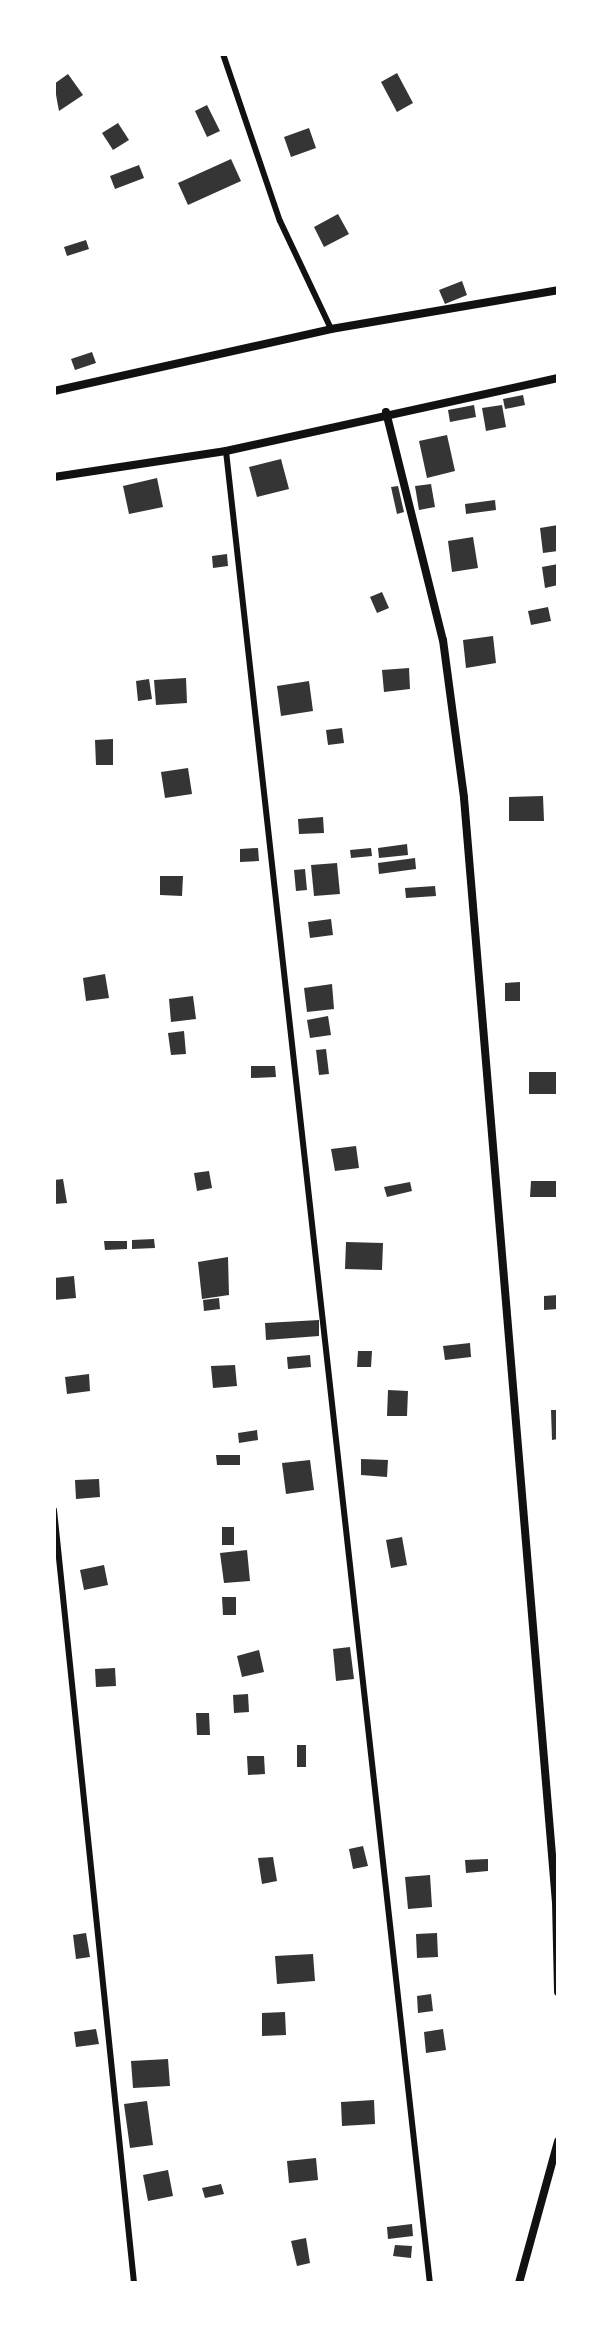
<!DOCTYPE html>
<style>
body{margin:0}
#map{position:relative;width:612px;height:2337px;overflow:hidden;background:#fff;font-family:"DM Sans",sans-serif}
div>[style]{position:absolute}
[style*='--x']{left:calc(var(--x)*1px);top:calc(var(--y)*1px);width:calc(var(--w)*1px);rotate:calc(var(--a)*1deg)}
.building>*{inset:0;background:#353535}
.service>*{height:6px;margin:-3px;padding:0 3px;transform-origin:3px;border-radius:3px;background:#111}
.minor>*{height:8px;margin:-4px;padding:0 4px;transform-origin:4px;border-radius:4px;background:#111}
span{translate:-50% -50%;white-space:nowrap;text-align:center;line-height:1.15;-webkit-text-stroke:6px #fff;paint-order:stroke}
.frame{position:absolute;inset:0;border:56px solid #fff;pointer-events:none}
</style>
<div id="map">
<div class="building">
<div style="clip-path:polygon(397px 73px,413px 103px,397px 112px,381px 82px)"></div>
<div style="clip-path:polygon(68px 74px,83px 95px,59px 111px,54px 84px)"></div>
<div style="clip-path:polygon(207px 105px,220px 131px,207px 137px,195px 111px)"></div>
<div style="clip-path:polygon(118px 123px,129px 140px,113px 150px,102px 133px)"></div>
<div style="clip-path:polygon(309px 128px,316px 148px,291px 157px,284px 137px)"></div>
<div style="clip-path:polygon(231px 159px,241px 181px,188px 205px,178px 183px)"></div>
<div style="clip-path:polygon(139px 165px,144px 178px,115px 189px,110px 176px)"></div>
<div style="clip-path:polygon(338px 214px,349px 234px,324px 247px,314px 227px)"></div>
<div style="clip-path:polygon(86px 240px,89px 249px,67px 256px,64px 247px)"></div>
<div style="clip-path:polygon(462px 281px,467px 295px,445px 304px,439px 290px)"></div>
<div style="clip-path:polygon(92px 352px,96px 363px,75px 370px,71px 359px)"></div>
<div style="clip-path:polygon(523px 395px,525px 405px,505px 409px,503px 399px)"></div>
<div style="clip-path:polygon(474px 405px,476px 417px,450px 422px,448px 410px)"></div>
<div style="clip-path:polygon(502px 405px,506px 427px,486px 431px,482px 408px)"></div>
<div style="clip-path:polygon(447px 435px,455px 471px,427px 478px,419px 441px)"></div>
<div style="clip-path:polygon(281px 459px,289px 489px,257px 497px,249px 467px)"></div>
<div style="clip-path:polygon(157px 478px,163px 507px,129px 514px,123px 486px)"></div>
<div style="clip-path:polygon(431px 484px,435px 507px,419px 510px,415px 486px)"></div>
<div style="clip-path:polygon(398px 486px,404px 512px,397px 514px,391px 487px)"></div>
<div style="clip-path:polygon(495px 500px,496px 510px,466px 514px,465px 504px)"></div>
<div style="clip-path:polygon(558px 525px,558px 551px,543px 553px,540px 528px)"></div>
<div style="clip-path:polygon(473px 537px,478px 568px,452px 572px,448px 541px)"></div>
<div style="clip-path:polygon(227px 554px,228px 566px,213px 568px,212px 556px)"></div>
<div style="clip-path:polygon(558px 564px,558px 585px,545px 588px,542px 567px)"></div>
<div style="clip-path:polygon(382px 592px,389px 608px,377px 613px,370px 597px)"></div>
<div style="clip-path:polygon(548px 607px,551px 621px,531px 625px,528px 611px)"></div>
<div style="clip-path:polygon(493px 636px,496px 663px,466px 668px,463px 640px)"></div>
<div style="clip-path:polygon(409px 668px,410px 689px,384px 692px,382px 670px)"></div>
<div style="clip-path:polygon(186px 678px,187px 703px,156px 705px,154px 680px)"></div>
<div style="clip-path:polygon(149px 679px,152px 699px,138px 701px,136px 681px)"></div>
<div style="clip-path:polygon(309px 681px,313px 711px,281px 716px,277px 686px)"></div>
<div style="clip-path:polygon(342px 728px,344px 743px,328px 745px,326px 730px)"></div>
<div style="clip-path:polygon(113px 739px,113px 765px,96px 765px,95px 740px)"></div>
<div style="clip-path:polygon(188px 768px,192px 794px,165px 798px,161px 772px)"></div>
<div style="clip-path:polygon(543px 796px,544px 821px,509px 821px,509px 797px)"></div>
<div style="clip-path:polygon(323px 817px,324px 833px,299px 834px,298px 819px)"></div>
<div style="clip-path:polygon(407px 844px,408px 855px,379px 858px,378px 848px)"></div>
<div style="clip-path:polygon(258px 848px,259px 861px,240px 862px,240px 849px)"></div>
<div style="clip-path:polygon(371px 848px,372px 856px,351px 858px,350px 850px)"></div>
<div style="clip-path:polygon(415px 858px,416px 869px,379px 874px,378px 863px)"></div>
<div style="clip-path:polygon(337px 863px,340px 894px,314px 896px,311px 865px)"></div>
<div style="clip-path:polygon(305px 869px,307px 890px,296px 891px,294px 870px)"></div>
<div style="clip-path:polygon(160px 876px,183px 876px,182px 896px,160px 895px)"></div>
<div style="clip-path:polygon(435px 886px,436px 896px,406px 898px,405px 888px)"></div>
<div style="clip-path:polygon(331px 919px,333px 935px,310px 938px,308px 922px)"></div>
<div style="clip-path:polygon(105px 974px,109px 998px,86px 1001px,83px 978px)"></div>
<div style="clip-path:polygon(520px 982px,520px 1001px,505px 1001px,505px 983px)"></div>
<div style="clip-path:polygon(332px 984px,334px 1009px,307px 1012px,304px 988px)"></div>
<div style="clip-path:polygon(193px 996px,196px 1019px,171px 1022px,169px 999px)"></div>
<div style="clip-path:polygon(328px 1016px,331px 1035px,310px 1038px,307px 1020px)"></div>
<div style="clip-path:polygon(184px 1031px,186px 1054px,171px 1055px,168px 1033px)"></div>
<div style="clip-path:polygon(326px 1049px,329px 1074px,319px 1075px,316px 1050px)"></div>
<div style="clip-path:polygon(251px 1066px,275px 1066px,276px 1077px,251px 1078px)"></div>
<div style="clip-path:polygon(529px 1072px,558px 1072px,558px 1094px,529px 1094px)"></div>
<div style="clip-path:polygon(356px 1146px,359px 1168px,335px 1171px,331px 1149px)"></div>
<div style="clip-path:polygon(209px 1171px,212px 1188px,197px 1191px,194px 1173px)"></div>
<div style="clip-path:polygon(63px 1179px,67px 1203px,54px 1204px,54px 1180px)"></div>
<div style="clip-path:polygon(531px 1181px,557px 1181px,557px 1197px,530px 1197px)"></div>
<div style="clip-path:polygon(410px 1182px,412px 1191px,387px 1197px,384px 1187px)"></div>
<div style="clip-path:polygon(154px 1239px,155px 1248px,132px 1249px,132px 1240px)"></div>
<div style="clip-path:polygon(104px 1241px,127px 1241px,127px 1249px,105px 1250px)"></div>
<div style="clip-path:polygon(346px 1242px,383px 1243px,382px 1270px,345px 1269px)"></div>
<div style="clip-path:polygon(228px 1257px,229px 1295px,202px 1299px,198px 1262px)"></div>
<div style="clip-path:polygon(74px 1276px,76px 1298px,54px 1300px,54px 1278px)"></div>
<div style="clip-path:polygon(558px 1295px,558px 1309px,544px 1310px,544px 1296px)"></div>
<div style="clip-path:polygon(219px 1298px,220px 1309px,204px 1311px,203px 1300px)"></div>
<div style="clip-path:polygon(319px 1320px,319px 1336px,266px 1340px,265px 1323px)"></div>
<div style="clip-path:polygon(470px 1343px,471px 1357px,445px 1360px,443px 1346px)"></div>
<div style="clip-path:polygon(358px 1351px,372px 1351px,371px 1367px,357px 1367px)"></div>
<div style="clip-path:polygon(310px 1355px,311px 1367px,288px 1369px,287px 1357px)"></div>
<div style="clip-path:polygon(235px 1365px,237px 1386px,213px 1388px,211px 1366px)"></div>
<div style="clip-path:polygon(89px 1374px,90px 1391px,67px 1394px,65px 1377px)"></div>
<div style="clip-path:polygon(388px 1390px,408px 1391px,407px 1416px,387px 1416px)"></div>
<div style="clip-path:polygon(551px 1410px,558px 1410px,558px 1439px,552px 1440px)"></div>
<div style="clip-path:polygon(257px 1430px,258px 1440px,239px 1443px,238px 1433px)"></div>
<div style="clip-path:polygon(216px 1455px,240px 1455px,240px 1465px,217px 1465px)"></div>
<div style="clip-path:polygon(361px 1459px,388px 1460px,387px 1477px,361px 1475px)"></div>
<div style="clip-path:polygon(310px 1460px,314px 1490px,286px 1494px,282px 1463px)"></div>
<div style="clip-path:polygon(99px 1479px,100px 1497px,76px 1499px,75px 1480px)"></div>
<div style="clip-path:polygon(222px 1527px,234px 1527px,234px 1545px,222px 1545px)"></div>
<div style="clip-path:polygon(402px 1537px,407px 1565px,391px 1568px,386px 1540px)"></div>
<div style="clip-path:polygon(247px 1550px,250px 1581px,224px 1583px,220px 1553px)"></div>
<div style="clip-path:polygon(104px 1565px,108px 1585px,84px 1590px,80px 1570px)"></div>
<div style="clip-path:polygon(222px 1597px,236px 1597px,236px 1615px,223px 1615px)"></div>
<div style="clip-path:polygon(350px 1647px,354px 1679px,336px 1681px,333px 1649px)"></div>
<div style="clip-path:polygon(259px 1650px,264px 1672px,242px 1677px,237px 1656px)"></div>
<div style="clip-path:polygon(115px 1668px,116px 1686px,96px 1687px,95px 1669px)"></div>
<div style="clip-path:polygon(248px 1694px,249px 1712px,234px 1713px,233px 1695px)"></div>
<div style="clip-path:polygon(196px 1713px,209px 1713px,210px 1735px,197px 1735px)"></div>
<div style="clip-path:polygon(297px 1745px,306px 1745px,306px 1767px,297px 1767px)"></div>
<div style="clip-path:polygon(247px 1756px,264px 1756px,265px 1774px,248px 1775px)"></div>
<div style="clip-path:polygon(363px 1846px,368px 1866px,353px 1869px,349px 1849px)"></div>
<div style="clip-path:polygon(273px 1857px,277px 1881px,262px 1884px,258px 1858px)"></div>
<div style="clip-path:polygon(488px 1859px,488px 1871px,466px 1873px,465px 1860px)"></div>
<div style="clip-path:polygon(430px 1875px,432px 1907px,408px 1909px,405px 1877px)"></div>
<div style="clip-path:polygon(86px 1933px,90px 1957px,76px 1959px,73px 1935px)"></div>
<div style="clip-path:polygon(437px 1933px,438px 1957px,417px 1958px,416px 1934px)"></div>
<div style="clip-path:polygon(313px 1954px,315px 1981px,277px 1984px,275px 1956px)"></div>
<div style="clip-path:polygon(431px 1994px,433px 2011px,418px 2013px,417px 1996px)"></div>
<div style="clip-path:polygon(285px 2012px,286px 2035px,262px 2036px,262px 2013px)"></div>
<div style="clip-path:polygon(96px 2029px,99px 2044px,76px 2047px,74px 2032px)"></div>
<div style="clip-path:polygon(443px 2029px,446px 2050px,426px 2053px,424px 2032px)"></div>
<div style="clip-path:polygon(168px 2059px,170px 2086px,133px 2088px,131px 2061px)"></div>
<div style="clip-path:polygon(374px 2100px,375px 2124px,342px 2126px,341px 2102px)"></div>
<div style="clip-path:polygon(147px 2101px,153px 2145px,130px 2148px,124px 2104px)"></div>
<div style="clip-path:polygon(316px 2158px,318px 2180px,289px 2183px,287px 2161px)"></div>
<div style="clip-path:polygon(168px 2170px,173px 2196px,148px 2201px,143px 2175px)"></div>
<div style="clip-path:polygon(221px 2184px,224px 2194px,205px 2198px,202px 2188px)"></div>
<div style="clip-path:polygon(412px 2224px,413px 2236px,388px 2239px,387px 2227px)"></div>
<div style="clip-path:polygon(306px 2238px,310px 2263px,297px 2266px,291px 2241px)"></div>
<div style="clip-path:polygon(395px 2245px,412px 2246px,411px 2258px,393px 2256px)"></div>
</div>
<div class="service">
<div style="--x:223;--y:54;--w:176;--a:71.2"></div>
<div style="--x:280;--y:221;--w:119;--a:64.7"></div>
<div style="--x:226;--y:451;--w:1843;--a:83.65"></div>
<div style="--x:54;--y:1510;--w:777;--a:84.09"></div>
</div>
<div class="minor">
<div style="--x:54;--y:391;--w:284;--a:-12.6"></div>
<div style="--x:331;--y:329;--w:230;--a:-9.7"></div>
<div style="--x:386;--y:412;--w:235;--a:76"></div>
<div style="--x:443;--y:640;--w:159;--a:82.4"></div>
<div style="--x:464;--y:798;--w:1108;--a:85.24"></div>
<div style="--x:556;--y:1902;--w:90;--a:88.7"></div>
<div style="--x:54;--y:477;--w:174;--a:-8.6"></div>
<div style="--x:226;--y:451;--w:340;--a:-12.4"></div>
<div style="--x:519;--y:2283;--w:147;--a:-74.6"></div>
</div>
<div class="frame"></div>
</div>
